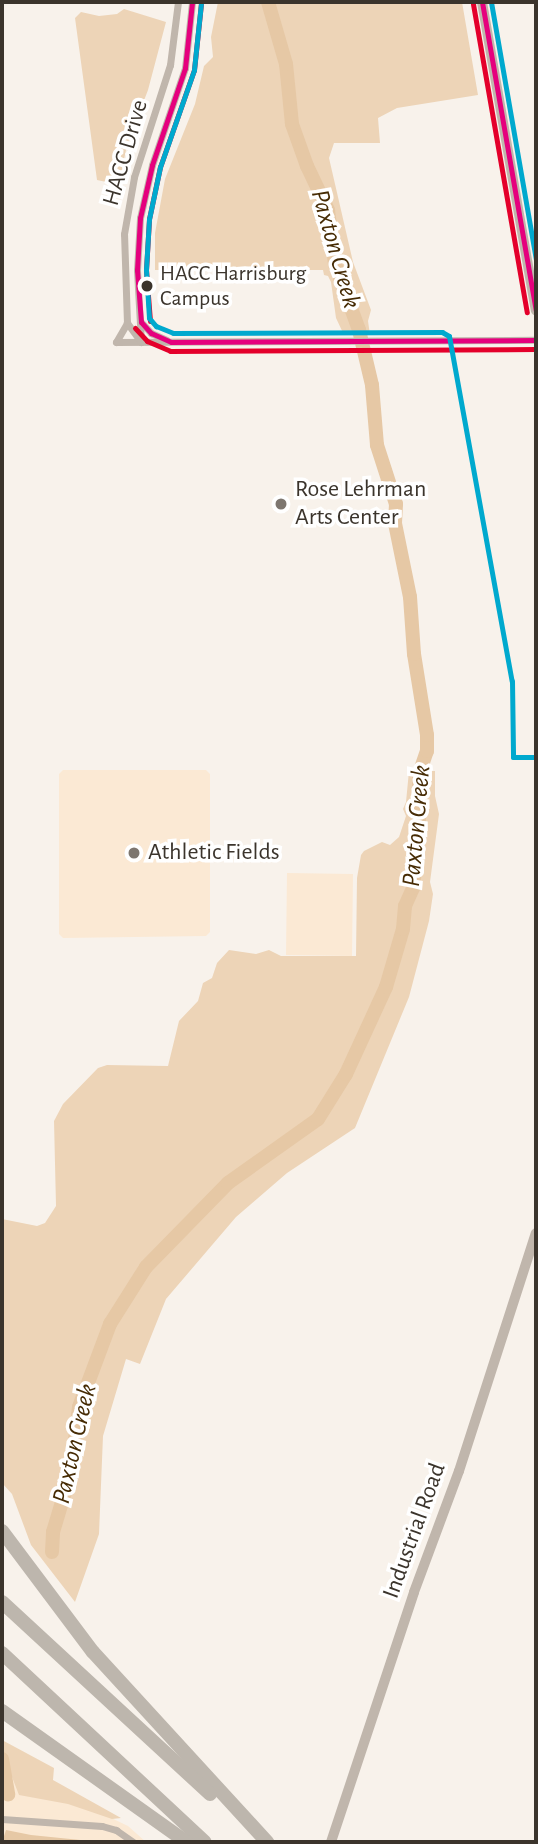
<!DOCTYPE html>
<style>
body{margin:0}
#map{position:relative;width:538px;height:1844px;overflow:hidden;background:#f8f2eb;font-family:"Alegreya Sans",sans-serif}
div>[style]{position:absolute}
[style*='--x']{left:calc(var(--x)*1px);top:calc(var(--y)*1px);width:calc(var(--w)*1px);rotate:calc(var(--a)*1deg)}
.green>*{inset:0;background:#fbe9d4}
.forest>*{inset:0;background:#edd4b7}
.water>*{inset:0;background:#e6c8a5}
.river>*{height:14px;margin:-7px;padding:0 7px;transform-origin:7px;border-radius:7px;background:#e6c8a5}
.minor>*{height:7px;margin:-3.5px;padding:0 3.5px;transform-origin:3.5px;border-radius:3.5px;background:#c0b6ac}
.tertiary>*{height:10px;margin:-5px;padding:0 5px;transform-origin:5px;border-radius:5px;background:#c0b6ac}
.motorway>*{height:14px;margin:-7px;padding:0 7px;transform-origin:7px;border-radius:7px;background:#bdb6ad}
.bus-1>*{height:5px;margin:-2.5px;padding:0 2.5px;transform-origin:2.5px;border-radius:2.5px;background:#e5007d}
.bus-2>*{height:5px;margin:-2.5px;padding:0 2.5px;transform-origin:2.5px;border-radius:2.5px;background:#e4002b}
.bus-3>*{height:5px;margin:-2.5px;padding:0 2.5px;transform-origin:2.5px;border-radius:2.5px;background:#00a9ce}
.dots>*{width:19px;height:19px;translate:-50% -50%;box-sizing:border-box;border:4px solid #fff;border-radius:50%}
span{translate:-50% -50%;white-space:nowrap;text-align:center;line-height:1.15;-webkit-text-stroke:7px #fff;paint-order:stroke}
.bus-label{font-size:22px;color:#3b342c}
.left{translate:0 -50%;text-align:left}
.street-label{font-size:24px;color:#3b342c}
.poi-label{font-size:24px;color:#3b342c}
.water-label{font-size:26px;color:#462b04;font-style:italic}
.frame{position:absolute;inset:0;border:4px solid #3b342c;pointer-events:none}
</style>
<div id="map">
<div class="green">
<div style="clip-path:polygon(63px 770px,206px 770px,210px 774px,210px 932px,206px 936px,63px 938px,59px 934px,59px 774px)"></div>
<div style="clip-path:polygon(287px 873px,353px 874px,352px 956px,286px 955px)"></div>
<div style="clip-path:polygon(2px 1766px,128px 1826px,146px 1842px,2px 1842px)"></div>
</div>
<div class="forest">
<div style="clip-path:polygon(218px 2px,462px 2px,478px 95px,397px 108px,378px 118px,380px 143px,334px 143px,329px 158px,353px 262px,371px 310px,368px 321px,370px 335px,344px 335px,336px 318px,331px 282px,328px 276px,324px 275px,323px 270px,155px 270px,155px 233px,165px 179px,195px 104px,204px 66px,213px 57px,211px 37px)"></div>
<div style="clip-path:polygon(124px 9px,166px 22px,148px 90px,127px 145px,120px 179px,111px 183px,97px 180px,75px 18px,81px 12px,99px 16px,117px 14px)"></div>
<div style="clip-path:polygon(409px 771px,435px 771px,435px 796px,439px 814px,430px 882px,433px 894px,429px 921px,409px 997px,355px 1128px,287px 1173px,236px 1217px,166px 1299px,140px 1364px,126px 1359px,103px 1436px,99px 1534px,75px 1602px,31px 1545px,12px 1494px,2px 1483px,2px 1219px,37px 1226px,45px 1223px,56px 1206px,54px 1121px,63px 1104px,98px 1068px,107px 1065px,168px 1066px,179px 1021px,198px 1001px,203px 983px,212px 978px,217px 963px,229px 950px,256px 954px,269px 950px,281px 956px,356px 956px,357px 878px,361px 855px,364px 851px,382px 842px,390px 845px,399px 837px,406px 816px,403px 809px,406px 802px)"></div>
<div style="clip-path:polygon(2px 1740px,54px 1768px,53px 1780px,121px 1818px,112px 1819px,68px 1804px,19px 1795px,12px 1777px,6px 1775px,2px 1780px)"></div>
</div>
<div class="water">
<div style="clip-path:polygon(6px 1830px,31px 1835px,100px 1842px,2px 1842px)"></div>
</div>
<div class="river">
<div style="--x:52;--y:1552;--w:20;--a:-87"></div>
<div style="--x:53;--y:1532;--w:63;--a:-73.3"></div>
<div style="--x:71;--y:1472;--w:65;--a:-83"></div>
<div style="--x:79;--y:1407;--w:89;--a:-69.5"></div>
<div style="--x:110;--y:1324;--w:67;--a:-57.7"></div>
<div style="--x:146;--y:1267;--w:117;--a:-45.7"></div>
<div style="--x:228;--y:1183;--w:110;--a:-35.4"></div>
<div style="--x:318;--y:1119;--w:53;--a:-58.1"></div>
<div style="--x:346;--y:1074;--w:96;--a:-65.3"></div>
<div style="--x:386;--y:987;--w:60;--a:-73.7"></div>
<div style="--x:403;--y:929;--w:23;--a:-85"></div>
<div style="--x:405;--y:906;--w:20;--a:-66"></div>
<div style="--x:413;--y:888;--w:56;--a:-83.9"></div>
<div style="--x:419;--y:832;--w:58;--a:-90"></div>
<div style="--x:419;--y:774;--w:24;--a:-71"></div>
<div style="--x:427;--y:751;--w:16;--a:-90"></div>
<div style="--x:427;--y:735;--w:82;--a:-99.1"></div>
<div style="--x:414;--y:654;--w:57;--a:-94"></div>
<div style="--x:410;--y:597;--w:76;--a:-101.5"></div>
<div style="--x:395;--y:523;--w:19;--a:-87"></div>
<div style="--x:396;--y:504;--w:62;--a:-107.9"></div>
<div style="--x:377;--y:445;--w:60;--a:-94.8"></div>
<div style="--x:372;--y:385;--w:57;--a:-103.3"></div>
<div style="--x:359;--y:330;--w:70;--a:-110"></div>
<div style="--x:335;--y:264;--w:54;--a:-97.4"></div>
<div style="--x:328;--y:210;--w:49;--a:-115.5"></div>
<div style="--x:307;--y:166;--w:45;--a:-109.7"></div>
<div style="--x:292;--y:124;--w:60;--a:-95.7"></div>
<div style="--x:286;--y:64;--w:65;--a:-106.2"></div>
<div style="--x:2;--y:1759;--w:36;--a:80"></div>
</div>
<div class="minor">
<div style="--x:141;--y:322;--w:15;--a:48"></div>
<div style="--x:151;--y:333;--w:17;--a:24"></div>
<div style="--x:116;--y:342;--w:420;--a:-0.3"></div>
<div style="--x:116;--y:342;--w:22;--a:-60"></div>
<div style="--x:141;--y:342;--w:24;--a:-126"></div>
<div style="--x:127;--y:323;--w:89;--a:-91.9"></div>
<div style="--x:124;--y:234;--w:58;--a:-80"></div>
<div style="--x:134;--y:177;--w:118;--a:-72.2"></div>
<div style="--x:170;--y:65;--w:64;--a:-82.8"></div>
<div style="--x:141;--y:342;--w:72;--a:-93.2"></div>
<div style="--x:137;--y:270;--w:52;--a:-86.7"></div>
<div style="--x:140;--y:218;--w:54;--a:-77.2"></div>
<div style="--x:152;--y:165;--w:102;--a:-71.2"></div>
<div style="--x:185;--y:68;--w:66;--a:-83.9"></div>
<div style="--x:2;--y:1819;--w:100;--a:4"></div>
<div style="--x:102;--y:1826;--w:15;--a:16"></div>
<div style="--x:116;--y:1830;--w:21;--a:35"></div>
</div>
<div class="tertiary">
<div style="--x:482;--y:2;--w:313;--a:80.1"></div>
<div style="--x:331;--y:1842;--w:263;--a:-71.6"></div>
<div style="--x:414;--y:1592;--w:129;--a:-69.6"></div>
<div style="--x:459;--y:1471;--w:250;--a:-72.1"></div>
</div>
<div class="motorway">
<div style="--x:2;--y:1531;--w:151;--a:53.1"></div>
<div style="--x:93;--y:1652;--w:258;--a:47.5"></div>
<div style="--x:2;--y:1602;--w:283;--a:42.7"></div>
<div style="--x:2;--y:1653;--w:277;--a:43"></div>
<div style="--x:2;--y:1711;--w:226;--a:35.4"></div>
</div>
<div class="bus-1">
<div style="--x:482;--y:2;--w:313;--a:80.1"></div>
<div style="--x:141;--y:322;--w:15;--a:48"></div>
<div style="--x:151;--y:333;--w:22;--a:24"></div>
<div style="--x:171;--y:342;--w:365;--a:-0.3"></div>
<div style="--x:141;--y:322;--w:52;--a:-94.4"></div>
<div style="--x:137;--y:270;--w:52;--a:-86.7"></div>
<div style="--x:140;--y:218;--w:54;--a:-77.2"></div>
<div style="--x:152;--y:165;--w:102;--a:-71.2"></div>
<div style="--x:185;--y:68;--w:66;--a:-83.9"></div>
</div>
<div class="bus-2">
<div style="--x:473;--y:4;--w:313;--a:80.1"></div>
<div style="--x:150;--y:321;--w:51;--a:-94.5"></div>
<div style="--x:146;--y:270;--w:51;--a:-86.6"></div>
<div style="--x:149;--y:219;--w:53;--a:-78.1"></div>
<div style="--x:160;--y:167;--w:103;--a:-70.7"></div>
<div style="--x:194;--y:70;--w:67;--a:-84"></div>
<div style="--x:135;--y:328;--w:18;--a:47"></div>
<div style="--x:147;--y:341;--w:25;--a:23"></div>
<div style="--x:170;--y:351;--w:366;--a:-0.3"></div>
</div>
<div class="bus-3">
<div style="--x:491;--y:2;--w:263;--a:80.1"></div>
<div style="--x:201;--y:3;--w:67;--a:96"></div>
<div style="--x:194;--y:70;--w:103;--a:109.3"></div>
<div style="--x:160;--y:167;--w:53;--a:101.9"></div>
<div style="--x:149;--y:219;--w:51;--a:93.4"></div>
<div style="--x:146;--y:270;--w:48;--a:86.4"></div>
<div style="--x:149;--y:318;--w:11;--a:49"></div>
<div style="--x:156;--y:326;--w:18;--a:22"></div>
<div style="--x:173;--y:333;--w:269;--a:-0.2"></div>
<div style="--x:442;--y:332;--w:8;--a:30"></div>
<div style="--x:449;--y:336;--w:351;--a:79.7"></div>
<div style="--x:512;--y:681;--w:76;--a:89.2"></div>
<div style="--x:513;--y:757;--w:23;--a:0"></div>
</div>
<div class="dots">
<div style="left:147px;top:286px;background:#3b342c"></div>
<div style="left:281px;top:504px;background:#7d766f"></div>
<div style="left:134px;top:853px;background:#7d766f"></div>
</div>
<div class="bus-label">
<span class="left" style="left:160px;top:286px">HACC Harrisburg<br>Campus</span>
</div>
<div class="street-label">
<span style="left:126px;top:153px;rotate:-74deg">HACC Drive</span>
<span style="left:415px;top:1531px;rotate:-70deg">Industrial Road</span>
</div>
<div class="poi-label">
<span class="left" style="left:295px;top:504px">Rose Lehrman<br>Arts Center</span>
<span class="left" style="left:148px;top:853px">Athletic Fields</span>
</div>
<div class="water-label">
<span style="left:335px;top:249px;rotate:74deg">Paxton Creek</span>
<span style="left:417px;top:826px;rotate:-85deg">Paxton Creek</span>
<span style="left:75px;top:1444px;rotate:-77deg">Paxton Creek</span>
</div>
<div class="frame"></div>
</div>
